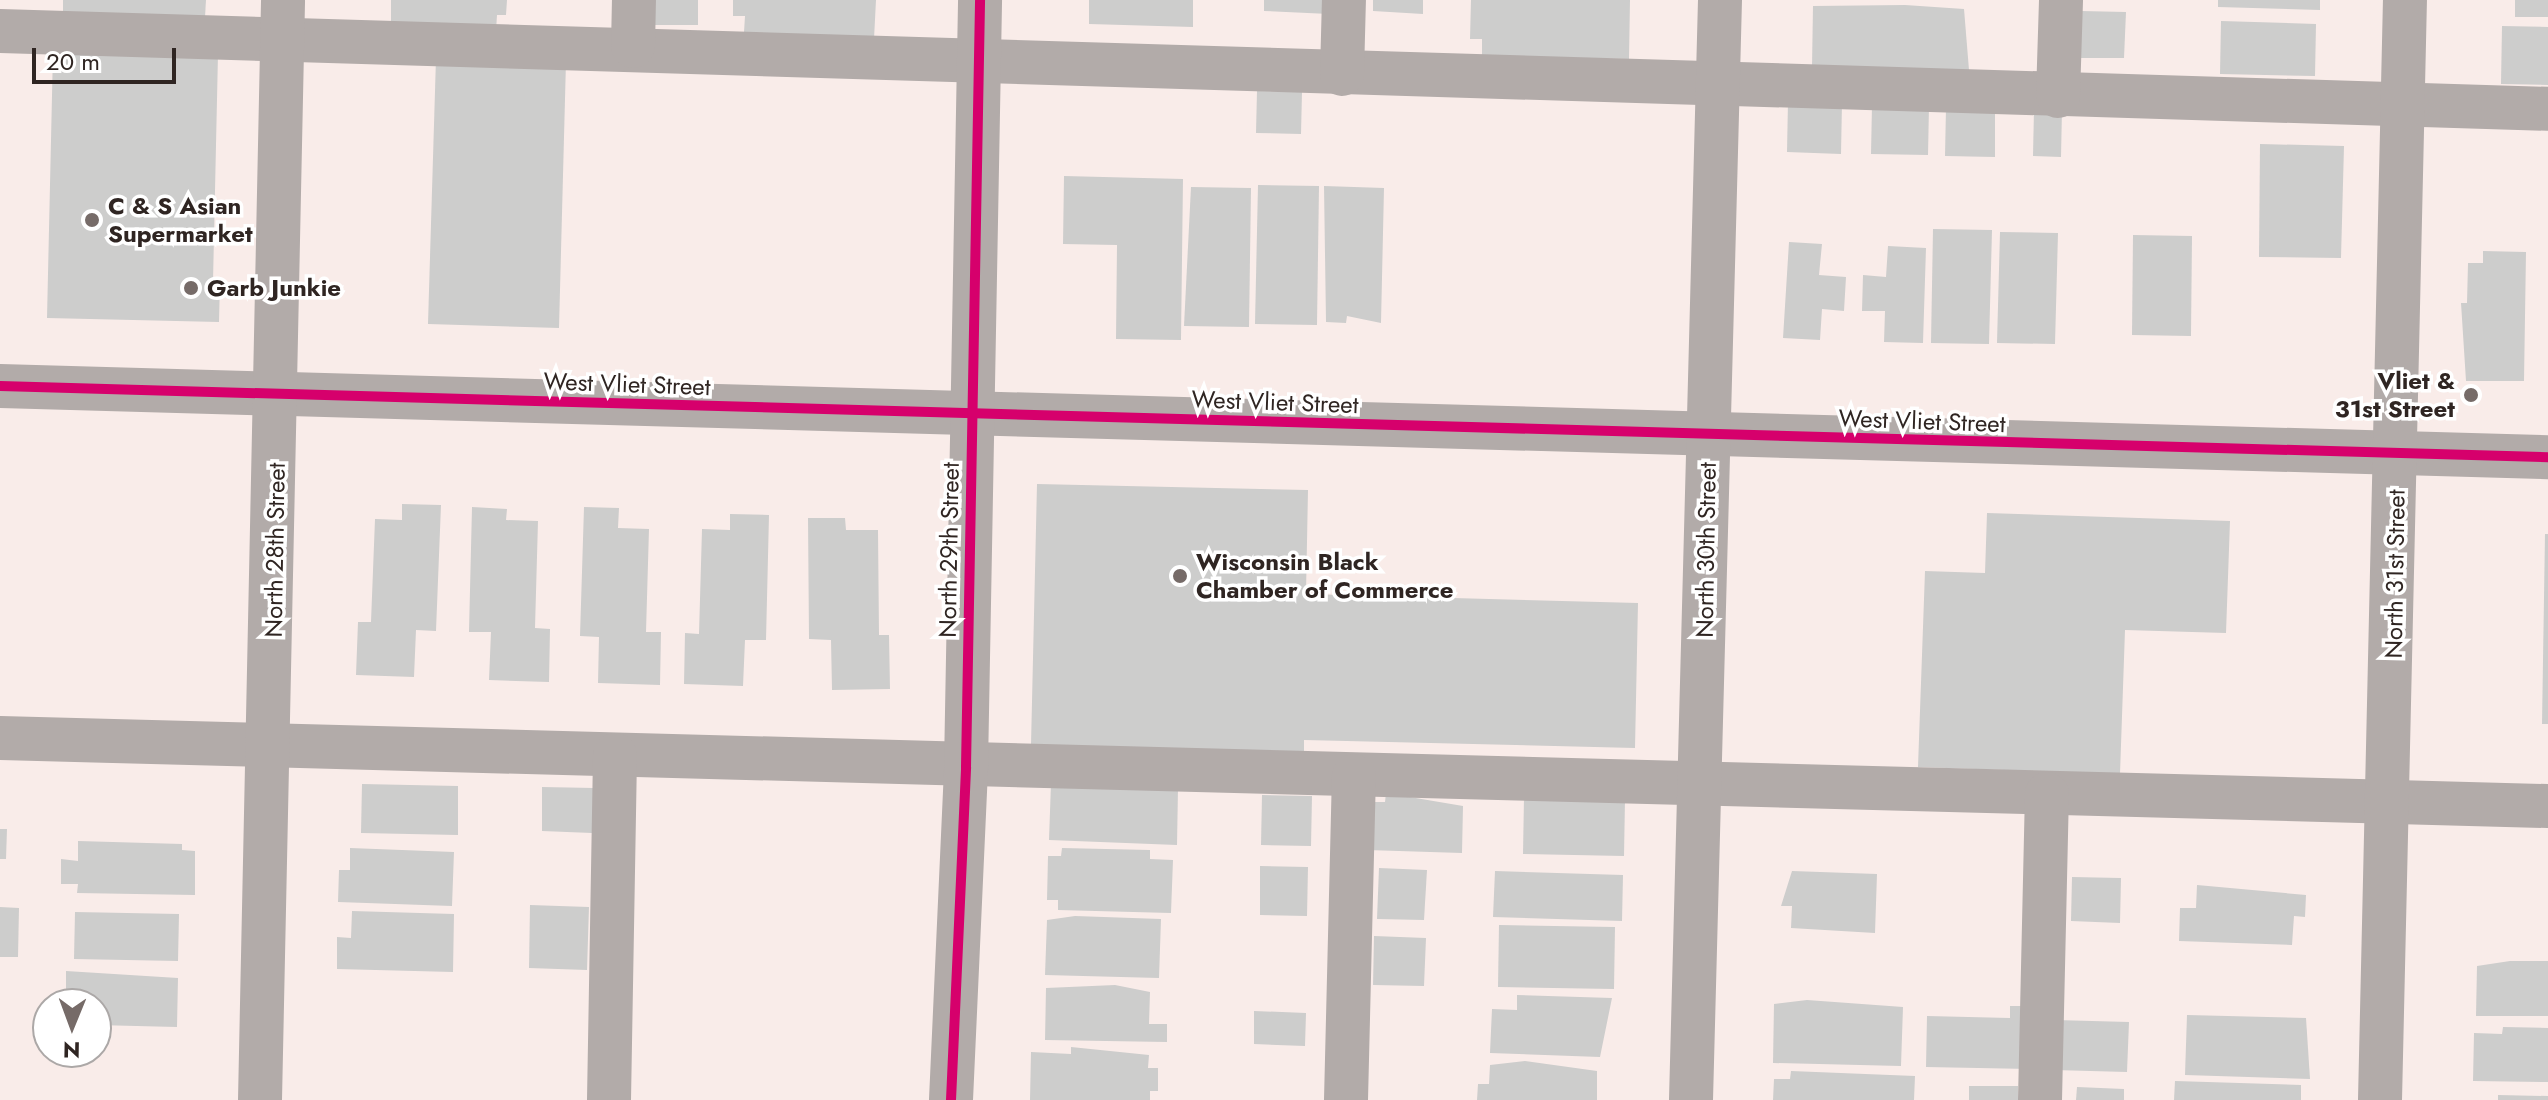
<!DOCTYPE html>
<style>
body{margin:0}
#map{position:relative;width:2548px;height:1100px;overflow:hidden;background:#f9ece9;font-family:Jost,sans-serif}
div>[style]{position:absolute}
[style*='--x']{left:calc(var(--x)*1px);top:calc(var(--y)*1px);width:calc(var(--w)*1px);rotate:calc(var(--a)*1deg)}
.building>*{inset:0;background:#cdcdcc}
.minor>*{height:44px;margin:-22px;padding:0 22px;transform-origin:22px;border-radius:22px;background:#b2aba9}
.cycleway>*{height:10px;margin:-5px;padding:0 5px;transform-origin:5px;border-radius:5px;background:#d6006c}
.dots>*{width:22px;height:22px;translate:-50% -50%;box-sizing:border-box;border:4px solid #fff;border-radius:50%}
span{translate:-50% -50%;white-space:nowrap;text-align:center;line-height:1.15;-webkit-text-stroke:7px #fff;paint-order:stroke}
.poi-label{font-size:24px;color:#2f2522;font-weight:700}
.left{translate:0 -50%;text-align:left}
.right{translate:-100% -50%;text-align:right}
.street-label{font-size:24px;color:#2f2522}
.north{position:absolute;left:32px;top:988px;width:80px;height:80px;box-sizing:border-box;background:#fff;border:2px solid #aca8a7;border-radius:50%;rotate:181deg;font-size:22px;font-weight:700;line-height:32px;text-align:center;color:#2f2522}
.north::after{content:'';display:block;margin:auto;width:28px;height:36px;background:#766b68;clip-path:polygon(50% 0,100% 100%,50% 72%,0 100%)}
.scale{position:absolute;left:32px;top:48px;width:144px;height:36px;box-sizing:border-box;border:4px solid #2f2522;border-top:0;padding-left:10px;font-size:24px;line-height:28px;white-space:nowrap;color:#2f2522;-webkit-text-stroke:6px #fff;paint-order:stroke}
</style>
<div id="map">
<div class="building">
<div style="clip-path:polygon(63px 0,206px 0,205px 17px,63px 13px)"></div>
<div style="clip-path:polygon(391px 0,507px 0,506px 15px,497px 15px,496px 31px,391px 28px)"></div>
<div style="clip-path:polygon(650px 0,698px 0,698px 25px,649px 25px)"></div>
<div style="clip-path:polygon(733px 0,876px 0,874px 39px,744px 32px,745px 16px,733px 16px)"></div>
<div style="clip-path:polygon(1089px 0,1193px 0,1193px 27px,1089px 24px)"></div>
<div style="clip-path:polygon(1264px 0,1329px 0,1329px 14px,1264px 11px)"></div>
<div style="clip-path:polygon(1373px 0,1423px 0,1423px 14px,1373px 11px)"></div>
<div style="clip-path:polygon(1471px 0,1630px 0,1629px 59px,1482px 56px,1482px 39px,1470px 39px)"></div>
<div style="clip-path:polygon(2218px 0,2320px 0,2320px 10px,2218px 7px)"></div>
<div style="clip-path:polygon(2515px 0,2548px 0,2548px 17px,2515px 17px)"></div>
<div style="clip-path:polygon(1905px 5px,1964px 9px,1969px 70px,1812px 67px,1813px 6px)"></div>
<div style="clip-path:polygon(2081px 11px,2126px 12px,2124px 58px,2080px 58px)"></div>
<div style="clip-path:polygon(2221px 21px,2316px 24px,2315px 76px,2220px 74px)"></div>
<div style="clip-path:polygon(2502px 26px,2548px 27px,2548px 85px,2501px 84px)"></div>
<div style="clip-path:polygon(53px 51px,218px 54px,213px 282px,220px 282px,219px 322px,47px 318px)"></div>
<div style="clip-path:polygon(436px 58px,566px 61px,559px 328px,428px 324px)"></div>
<div style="clip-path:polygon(1257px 91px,1302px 92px,1301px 134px,1256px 133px)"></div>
<div style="clip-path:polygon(1788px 101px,1842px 102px,1841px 154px,1787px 152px)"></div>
<div style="clip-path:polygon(1872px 105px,1929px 106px,1928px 155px,1871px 154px)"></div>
<div style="clip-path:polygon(1946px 108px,1995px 109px,1995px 157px,1945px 156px)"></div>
<div style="clip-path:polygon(2034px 109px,2062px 109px,2061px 157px,2033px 156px)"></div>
<div style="clip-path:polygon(2260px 144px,2344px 146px,2341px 258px,2259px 257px)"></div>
<div style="clip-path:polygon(1064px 176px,1183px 179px,1181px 340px,1116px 339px,1117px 245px,1063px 244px)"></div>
<div style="clip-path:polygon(1258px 185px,1319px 186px,1317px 325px,1255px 324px)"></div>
<div style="clip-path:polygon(1324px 186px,1384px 188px,1381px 323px,1347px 316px,1346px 323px,1326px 322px)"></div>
<div style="clip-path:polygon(1191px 187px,1251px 188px,1249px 327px,1184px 326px)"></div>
<div style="clip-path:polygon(1933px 229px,1992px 230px,1989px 344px,1931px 343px)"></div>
<div style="clip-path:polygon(2000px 232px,2058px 233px,2055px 344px,1997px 343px)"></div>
<div style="clip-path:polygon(2133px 235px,2192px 236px,2191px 336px,2132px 335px)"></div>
<div style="clip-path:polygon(1789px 242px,1822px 244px,1819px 275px,1846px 277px,1844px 311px,1822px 309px,1820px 340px,1783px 338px)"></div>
<div style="clip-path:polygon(1888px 246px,1926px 248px,1923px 343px,1884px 342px,1885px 311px,1862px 311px,1863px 275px,1886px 277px)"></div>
<div style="clip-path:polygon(2483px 251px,2526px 252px,2524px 381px,2466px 381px,2461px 303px,2467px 303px,2468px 263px,2483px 263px)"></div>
<div style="clip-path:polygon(1037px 484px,1308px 490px,1306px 594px,1638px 603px,1635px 748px,1304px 740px,1304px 752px,1031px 745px)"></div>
<div style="clip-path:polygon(402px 504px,441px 505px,436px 631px,416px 630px,414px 677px,356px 675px,358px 622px,371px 622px,375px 519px,402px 520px)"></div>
<div style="clip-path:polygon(472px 507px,507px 509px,506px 520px,538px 521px,535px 628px,550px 629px,549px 682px,489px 680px,491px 632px,469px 632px)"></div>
<div style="clip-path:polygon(584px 507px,619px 508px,618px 528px,649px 529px,646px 632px,661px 632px,660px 685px,598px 683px,599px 637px,580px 636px)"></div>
<div style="clip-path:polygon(1987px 513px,2230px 521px,2226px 633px,2125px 630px,2120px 774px,1918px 767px,1925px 571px,1985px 573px)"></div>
<div style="clip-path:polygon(730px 514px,769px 515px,766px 640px,745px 640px,743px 686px,684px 684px,685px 633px,699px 634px,702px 529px,730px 530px)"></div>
<div style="clip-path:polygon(808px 518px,845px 518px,846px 530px,878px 530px,879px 635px,889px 635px,890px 689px,832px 690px,831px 640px,809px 639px)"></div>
<div style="clip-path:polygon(2545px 534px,2548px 534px,2548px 724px,2542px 724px)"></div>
<div style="clip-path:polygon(1051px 783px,1178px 788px,1177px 845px,1049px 840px)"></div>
<div style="clip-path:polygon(362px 784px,458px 786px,458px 835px,361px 833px)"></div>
<div style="clip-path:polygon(542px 787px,594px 788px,592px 833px,542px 831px)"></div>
<div style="clip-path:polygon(1386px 793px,1463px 806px,1462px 853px,1367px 850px,1369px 802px,1385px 802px)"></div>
<div style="clip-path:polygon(1262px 795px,1312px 796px,1311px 846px,1261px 845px)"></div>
<div style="clip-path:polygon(1524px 797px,1625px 799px,1624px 856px,1523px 854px)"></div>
<div style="clip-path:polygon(0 829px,7px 829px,6px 859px,0 859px)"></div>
<div style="clip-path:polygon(78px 841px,182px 844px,182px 850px,195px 851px,195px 895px,77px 893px,78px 884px,61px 884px,61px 859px,78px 861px)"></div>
<div style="clip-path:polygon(350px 848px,454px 852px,452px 906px,338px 902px,339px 870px,350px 870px)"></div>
<div style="clip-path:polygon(1062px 848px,1150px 850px,1150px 859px,1173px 860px,1171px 913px,1058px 910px,1058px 900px,1047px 900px,1048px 856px,1061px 856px)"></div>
<div style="clip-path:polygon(1260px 866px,1308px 867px,1307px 916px,1260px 915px)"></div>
<div style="clip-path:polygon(1379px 868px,1427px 870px,1424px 920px,1377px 919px)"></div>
<div style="clip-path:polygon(1495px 871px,1623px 875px,1622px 921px,1493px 917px)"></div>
<div style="clip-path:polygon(1792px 871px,1877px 874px,1875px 933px,1791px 928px,1792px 906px,1781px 906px)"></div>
<div style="clip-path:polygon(2072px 877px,2121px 878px,2120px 923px,2071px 921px)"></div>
<div style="clip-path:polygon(2197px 885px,2306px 895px,2305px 917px,2294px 916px,2292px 945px,2179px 941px,2180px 908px,2196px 908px)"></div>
<div style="clip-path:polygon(530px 905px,589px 907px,587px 970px,529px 968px)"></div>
<div style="clip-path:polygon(0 907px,19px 908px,18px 957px,0 957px)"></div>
<div style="clip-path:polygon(352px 911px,454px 914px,453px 972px,337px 969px,337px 937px,351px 938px)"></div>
<div style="clip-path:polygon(75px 912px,179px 914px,178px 961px,74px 959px)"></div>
<div style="clip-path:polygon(1075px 916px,1161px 919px,1159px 978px,1045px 975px,1047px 920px)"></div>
<div style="clip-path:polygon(1499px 925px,1615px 927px,1614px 989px,1498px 987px)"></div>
<div style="clip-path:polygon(1374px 936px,1426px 938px,1424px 986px,1373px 985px)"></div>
<div style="clip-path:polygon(2510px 961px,2548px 961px,2548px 1016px,2476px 1016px,2477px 966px)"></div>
<div style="clip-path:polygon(66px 971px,178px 978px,177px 1027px,96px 1025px,96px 1004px,66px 1004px)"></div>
<div style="clip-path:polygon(1115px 985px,1150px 992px,1149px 1024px,1167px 1024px,1167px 1042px,1045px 1040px,1046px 988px)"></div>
<div style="clip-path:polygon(1517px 995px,1612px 998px,1600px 1057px,1490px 1053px,1492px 1009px,1517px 1010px)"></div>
<div style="clip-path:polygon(1807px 1000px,1903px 1007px,1901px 1066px,1773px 1063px,1774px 1004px)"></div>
<div style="clip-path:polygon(2010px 1006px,2032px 1006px,2030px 1069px,1926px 1067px,1927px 1016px,2010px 1018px)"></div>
<div style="clip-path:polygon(1254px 1011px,1306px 1013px,1305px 1046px,1254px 1044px)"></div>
<div style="clip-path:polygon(2187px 1015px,2306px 1018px,2310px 1079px,2185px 1075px)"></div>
<div style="clip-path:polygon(2055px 1020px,2129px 1022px,2127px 1072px,2054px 1070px)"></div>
<div style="clip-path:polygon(2503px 1027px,2548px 1028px,2548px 1082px,2473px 1081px,2474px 1033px,2502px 1034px)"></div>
<div style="clip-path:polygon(1071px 1047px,1149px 1055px,1148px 1068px,1158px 1068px,1158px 1091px,1150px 1091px,1150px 1100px,1030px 1100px,1031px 1052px,1071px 1054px)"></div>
<div style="clip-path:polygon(1525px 1061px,1597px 1071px,1597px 1100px,1477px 1100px,1478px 1084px,1489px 1084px,1490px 1065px)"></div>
<div style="clip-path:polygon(1791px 1071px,1915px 1076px,1914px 1100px,1773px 1100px,1774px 1079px,1790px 1079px)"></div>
<div style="clip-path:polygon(2175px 1081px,2301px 1085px,2301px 1100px,2174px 1100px)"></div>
<div style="clip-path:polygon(1969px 1086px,2018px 1086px,2018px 1100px,1969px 1100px)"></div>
<div style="clip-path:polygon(2077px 1087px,2124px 1089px,2124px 1100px,2076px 1100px)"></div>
<div style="clip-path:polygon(2498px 1095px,2548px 1096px,2548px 1100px,2498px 1100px)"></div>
</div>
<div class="minor">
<div style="--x:0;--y:31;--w:2549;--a:1.75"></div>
<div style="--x:633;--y:46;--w:46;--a:-88.8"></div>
<div style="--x:1342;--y:74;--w:74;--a:-88.5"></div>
<div style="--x:2058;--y:96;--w:96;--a:-88.2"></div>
<div style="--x:0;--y:386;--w:2549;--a:1.6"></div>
<div style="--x:0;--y:738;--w:2549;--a:1.53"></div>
<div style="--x:260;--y:1100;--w:1100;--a:-88.8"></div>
<div style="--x:609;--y:1100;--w:345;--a:-89"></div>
<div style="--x:951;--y:1100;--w:333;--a:-87.4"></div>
<div style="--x:966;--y:767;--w:767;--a:-88.95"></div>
<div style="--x:1346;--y:1100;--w:324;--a:-88.6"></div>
<div style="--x:1691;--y:1100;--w:1100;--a:-88.49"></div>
<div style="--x:2040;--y:1100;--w:306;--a:-88.7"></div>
<div style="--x:2380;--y:1100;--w:1100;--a:-88.7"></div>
</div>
<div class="cycleway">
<div style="--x:0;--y:386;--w:2549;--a:1.6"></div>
<div style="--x:951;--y:1100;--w:333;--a:-87.4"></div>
<div style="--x:966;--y:767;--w:767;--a:-88.95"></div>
</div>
<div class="dots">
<div style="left:92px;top:220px;background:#766b68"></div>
<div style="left:191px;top:288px;background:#766b68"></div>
<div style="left:2471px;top:395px;background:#766b68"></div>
<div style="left:1180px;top:576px;background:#766b68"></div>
</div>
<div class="poi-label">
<span class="left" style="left:108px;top:220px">C &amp; S Asian<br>Supermarket</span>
<span class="left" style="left:207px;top:288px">Garb Junkie</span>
<span class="right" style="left:2455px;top:395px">Vliet &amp;<br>31st Street</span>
<span class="left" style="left:1196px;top:576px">Wisconsin Black<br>Chamber of Commerce</span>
</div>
<div class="street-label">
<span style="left:627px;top:384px;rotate:2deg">West Vliet Street</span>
<span style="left:1275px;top:402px;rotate:2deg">West Vliet Street</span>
<span style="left:1922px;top:421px;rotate:2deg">West Vliet Street</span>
<span style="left:275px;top:550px;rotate:-89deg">North 28th Street</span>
<span style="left:949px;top:550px;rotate:-89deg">North 29th Street</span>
<span style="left:1706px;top:550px;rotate:-89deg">North 30th Street</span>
<span style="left:2395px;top:574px;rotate:-89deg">North 31st Street</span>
</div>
<div class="north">N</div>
<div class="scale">20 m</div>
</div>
